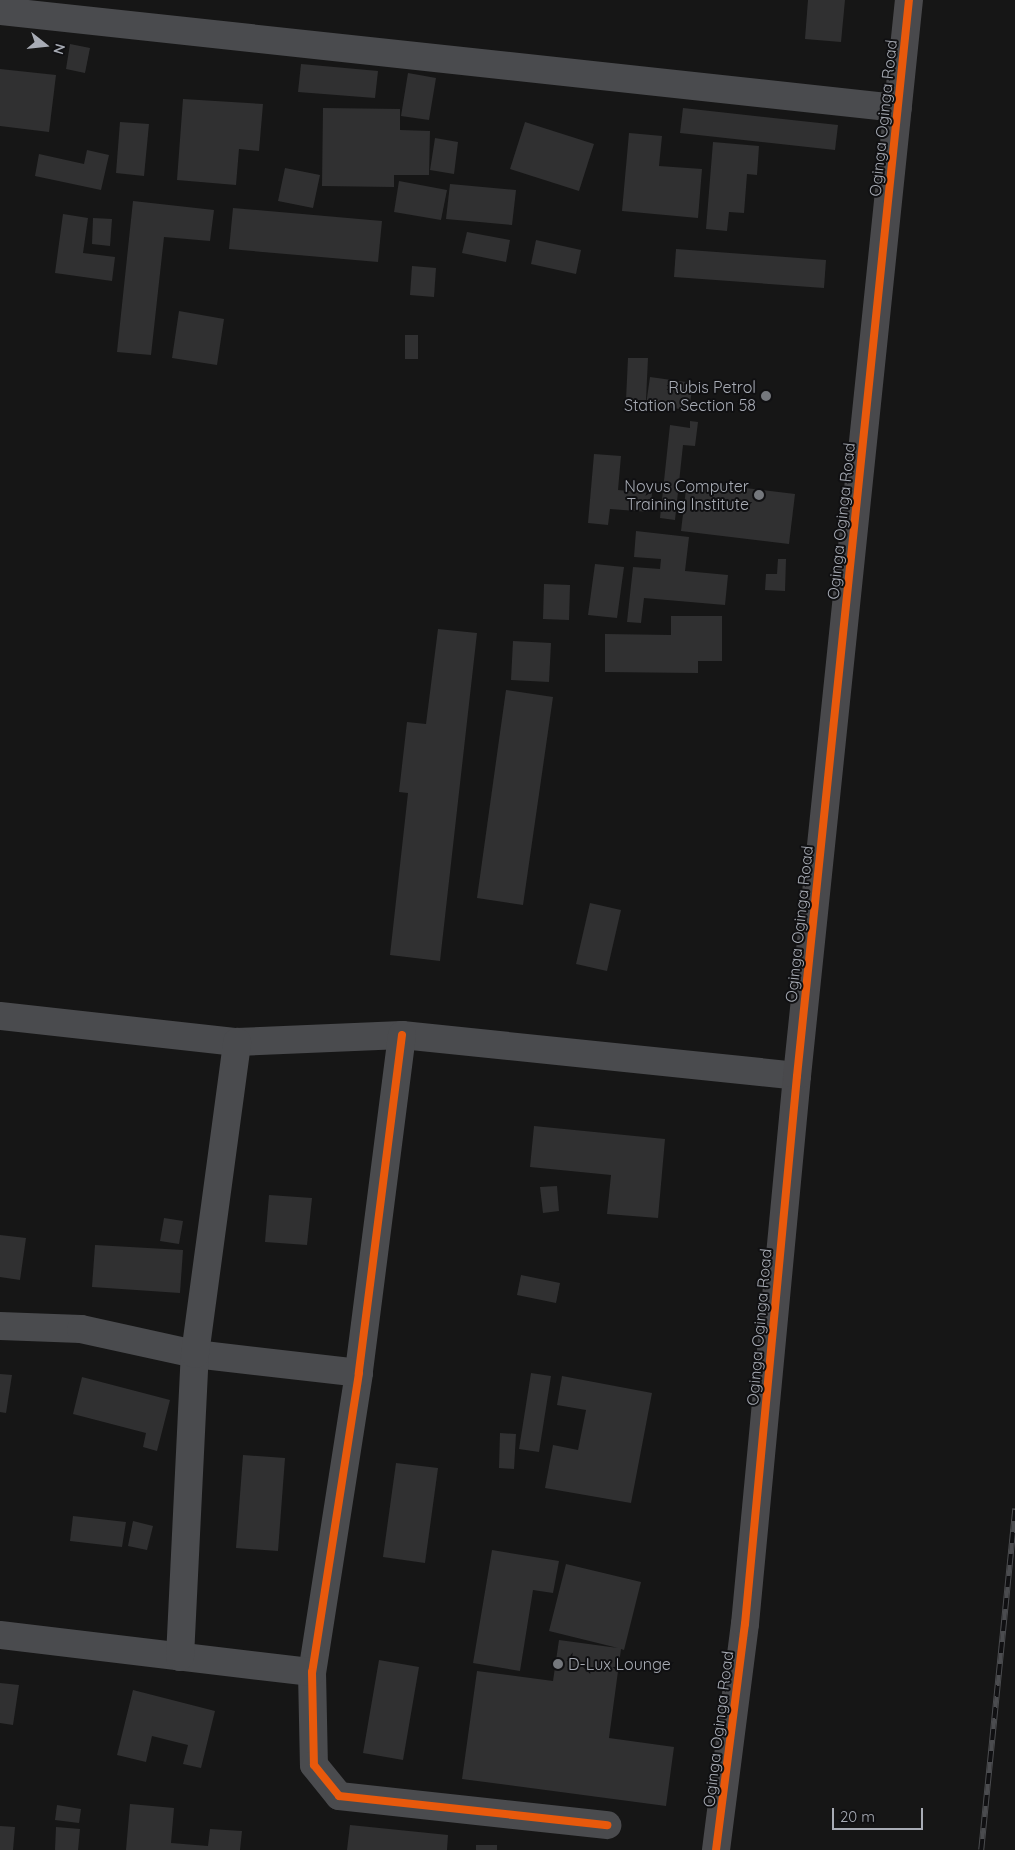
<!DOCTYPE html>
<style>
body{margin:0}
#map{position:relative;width:1015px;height:1850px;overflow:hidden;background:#161616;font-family:Quicksand,sans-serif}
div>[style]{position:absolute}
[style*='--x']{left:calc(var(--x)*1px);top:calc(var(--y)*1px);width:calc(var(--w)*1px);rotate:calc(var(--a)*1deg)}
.building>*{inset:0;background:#303031}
.street>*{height:28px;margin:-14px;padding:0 14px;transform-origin:14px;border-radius:14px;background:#4a4b4e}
.secondary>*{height:28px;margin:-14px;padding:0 14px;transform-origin:14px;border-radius:14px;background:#49494c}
.rail>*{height:5.5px;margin-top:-2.75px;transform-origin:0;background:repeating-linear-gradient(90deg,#101012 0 11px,#4b4c4f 0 22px);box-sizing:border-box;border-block:1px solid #4b4c4f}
.cycleway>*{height:8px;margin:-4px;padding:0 4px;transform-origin:4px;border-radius:4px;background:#e8590c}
.dots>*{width:14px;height:14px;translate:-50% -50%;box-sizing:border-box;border:2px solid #101012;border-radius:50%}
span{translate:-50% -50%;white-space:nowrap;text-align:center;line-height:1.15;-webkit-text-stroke:4px #101012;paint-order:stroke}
.street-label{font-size:16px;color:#a8acb5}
.poi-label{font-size:16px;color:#a8acb5}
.right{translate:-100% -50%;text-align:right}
.left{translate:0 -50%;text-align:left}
.north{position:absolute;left:20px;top:20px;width:50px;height:50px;-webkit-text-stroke:4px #101012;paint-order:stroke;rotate:106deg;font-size:14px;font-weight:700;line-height:20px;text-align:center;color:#a8acb5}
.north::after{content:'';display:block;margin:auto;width:18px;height:22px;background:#a8acb5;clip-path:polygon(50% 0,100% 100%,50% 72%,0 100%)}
.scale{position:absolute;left:832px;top:1808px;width:91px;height:22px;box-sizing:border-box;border:2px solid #a8acb5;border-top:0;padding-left:6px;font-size:15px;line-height:18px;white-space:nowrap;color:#a8acb5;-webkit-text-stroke:4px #101012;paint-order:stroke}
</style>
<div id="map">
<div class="building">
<div style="clip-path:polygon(808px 0,845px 0,841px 42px,805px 39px)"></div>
<div style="clip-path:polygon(70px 44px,90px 48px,85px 73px,66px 69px)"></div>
<div style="clip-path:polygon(301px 64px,378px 71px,375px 98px,298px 92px)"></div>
<div style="clip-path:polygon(0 69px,56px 75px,49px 132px,0 126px)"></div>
<div style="clip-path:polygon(408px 73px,436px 78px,429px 120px,401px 116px)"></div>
<div style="clip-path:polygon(183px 99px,263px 104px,259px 151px,239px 149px,236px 185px,177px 180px)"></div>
<div style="clip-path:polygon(323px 108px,400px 109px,400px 130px,430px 131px,429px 175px,394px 175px,394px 187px,322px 186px)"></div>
<div style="clip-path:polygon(683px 108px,838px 125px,835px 150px,680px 133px)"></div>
<div style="clip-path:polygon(120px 122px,149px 124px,144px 176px,116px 173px)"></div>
<div style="clip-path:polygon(525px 122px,594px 144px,579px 191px,510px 169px)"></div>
<div style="clip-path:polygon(629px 133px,662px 136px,659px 166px,702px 169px,698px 218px,622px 211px)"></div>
<div style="clip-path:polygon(435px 138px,458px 142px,454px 174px,430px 170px)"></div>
<div style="clip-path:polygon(713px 142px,759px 146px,757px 175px,747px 174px,744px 213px,729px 212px,727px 231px,706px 229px)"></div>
<div style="clip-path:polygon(87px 150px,109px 155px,101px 190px,35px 176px,39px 154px,84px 164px)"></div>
<div style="clip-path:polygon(285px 168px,320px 175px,313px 208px,278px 201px)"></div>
<div style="clip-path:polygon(399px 181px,447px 190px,441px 220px,394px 212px)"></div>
<div style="clip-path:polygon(450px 184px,516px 190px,512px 225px,446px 219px)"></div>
<div style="clip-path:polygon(133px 201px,214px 210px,210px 241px,164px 237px,151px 355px,117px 352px)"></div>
<div style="clip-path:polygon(233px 208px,382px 221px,378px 262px,229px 249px)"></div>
<div style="clip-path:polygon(63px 214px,88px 218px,83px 253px,115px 257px,112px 281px,55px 273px)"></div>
<div style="clip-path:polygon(93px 218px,112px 219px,110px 246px,92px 244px)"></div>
<div style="clip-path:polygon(467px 232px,510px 240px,506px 262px,462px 253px)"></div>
<div style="clip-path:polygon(536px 240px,581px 250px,576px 274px,531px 264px)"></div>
<div style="clip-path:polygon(676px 249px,826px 260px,824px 288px,674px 277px)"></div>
<div style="clip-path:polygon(412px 266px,436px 268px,434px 297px,410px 295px)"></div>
<div style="clip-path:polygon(179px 311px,224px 319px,217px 365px,172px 358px)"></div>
<div style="clip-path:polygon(405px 335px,418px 335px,418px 359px,405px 359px)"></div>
<div style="clip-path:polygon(628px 358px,648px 358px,646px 400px,626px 400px)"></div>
<div style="clip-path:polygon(650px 377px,693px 383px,689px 410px,646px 405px)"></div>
<div style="clip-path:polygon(690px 421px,698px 422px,695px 446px,683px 445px,675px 520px,660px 518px,670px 425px,690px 428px)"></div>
<div style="clip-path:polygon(594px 454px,621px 456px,618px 490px,652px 493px,650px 512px,610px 509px,608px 525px,588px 523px)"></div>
<div style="clip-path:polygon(687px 481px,795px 494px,789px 544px,681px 531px)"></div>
<div style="clip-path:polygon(636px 531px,689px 537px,685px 571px,728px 575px,725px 605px,644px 598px,641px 623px,627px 622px,633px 567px,660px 569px,661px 559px,634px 557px)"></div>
<div style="clip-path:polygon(778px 559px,786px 559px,785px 591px,765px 590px,766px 574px,777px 574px)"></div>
<div style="clip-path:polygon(595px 564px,624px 567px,617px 618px,588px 615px)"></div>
<div style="clip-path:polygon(544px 584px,570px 585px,569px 620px,543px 619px)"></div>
<div style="clip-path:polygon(671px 616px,722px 616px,722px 661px,698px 661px,698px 673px,605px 672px,605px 634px,671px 635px)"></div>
<div style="clip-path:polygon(438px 629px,477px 633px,440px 961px,390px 955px,408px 793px,399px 792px,407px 722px,426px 724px)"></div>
<div style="clip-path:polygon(513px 641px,551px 643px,549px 682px,511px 680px)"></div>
<div style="clip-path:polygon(506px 690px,553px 697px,523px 905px,477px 898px)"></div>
<div style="clip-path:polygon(590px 903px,621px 910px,607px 971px,576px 964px)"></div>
<div style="clip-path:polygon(534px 1126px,665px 1139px,658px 1218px,607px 1214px,611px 1175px,530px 1167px)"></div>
<div style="clip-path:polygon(557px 1186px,559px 1211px,543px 1213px,540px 1187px)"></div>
<div style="clip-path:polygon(269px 1195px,312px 1198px,307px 1245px,265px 1242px)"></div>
<div style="clip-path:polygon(164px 1218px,183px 1221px,179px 1244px,160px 1241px)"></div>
<div style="clip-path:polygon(0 1235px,26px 1238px,20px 1280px,0 1277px)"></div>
<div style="clip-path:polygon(95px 1245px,183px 1250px,180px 1293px,92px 1287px)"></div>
<div style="clip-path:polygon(521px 1275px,560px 1283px,556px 1303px,517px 1295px)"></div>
<div style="clip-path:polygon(531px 1373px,551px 1376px,539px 1452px,519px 1449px)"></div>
<div style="clip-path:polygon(0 1374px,12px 1375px,6px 1413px,0 1412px)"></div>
<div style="clip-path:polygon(562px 1376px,652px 1393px,631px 1503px,545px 1488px,553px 1445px,578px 1450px,586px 1410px,557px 1405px)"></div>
<div style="clip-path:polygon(82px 1377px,170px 1400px,157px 1451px,143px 1447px,146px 1433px,73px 1414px)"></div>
<div style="clip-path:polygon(500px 1433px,516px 1434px,514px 1469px,499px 1468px)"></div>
<div style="clip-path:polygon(243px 1455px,285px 1458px,278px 1551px,236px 1548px)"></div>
<div style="clip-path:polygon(396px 1463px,438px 1468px,425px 1563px,383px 1557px)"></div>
<div style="clip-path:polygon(73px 1516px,126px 1522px,122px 1547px,70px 1541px)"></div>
<div style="clip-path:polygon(133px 1521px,153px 1526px,147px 1550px,128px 1546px)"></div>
<div style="clip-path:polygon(492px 1550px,559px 1561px,553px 1593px,533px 1590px,520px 1671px,473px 1663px)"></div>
<div style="clip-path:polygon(566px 1564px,641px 1582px,624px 1650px,621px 1649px,609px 1738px,674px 1747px,666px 1806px,462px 1779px,477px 1671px,553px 1681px,559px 1640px,618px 1648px,549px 1631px)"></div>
<div style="clip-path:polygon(379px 1660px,419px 1667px,403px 1760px,363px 1753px)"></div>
<div style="clip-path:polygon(0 1683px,19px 1685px,13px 1725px,0 1723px)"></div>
<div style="clip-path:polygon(133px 1690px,215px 1711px,201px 1768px,183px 1764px,188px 1745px,152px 1736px,146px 1762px,117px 1755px)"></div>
<div style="clip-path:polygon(130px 1804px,174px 1808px,171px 1843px,208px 1846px,210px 1829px,242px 1831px,240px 1850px,126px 1850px)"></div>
<div style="clip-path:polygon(57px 1805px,81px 1809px,79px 1823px,55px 1820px)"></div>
<div style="clip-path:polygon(350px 1825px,448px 1835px,447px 1850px,347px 1850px)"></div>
<div style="clip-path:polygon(0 1826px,15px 1827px,13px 1850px,0 1850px)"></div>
<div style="clip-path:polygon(56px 1827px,80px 1829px,78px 1850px,55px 1850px)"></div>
<div style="clip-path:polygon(476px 1845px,497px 1845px,497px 1850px,476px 1850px)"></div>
</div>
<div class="street">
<div style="--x:0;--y:11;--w:903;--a:6.17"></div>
<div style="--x:0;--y:1016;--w:238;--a:6.3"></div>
<div style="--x:237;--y:1042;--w:165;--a:-2.4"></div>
<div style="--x:402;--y:1035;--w:397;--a:5.9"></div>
<div style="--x:402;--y:1035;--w:341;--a:97.3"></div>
<div style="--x:359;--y:1373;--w:303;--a:98.9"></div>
<div style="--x:312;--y:1672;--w:93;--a:88.8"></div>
<div style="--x:314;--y:1765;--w:40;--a:51"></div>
<div style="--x:339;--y:1796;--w:270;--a:6.2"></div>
<div style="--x:0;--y:1326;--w:81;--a:2.1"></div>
<div style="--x:81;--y:1329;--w:117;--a:12.4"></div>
<div style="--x:195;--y:1354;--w:165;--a:6.6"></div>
<div style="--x:0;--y:1635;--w:314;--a:6.8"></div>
<div style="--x:180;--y:1657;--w:303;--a:-87.2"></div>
<div style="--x:195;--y:1354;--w:315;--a:-82.3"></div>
</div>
<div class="secondary">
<div style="--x:716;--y:1850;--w:228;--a:-82.7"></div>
<div style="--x:745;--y:1624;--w:550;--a:-84.58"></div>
<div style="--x:797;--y:1076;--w:1082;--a:-84.06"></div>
</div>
<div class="rail">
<div style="--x:981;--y:1850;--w:343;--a:-84.3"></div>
</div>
<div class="cycleway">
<div style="--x:402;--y:1035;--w:341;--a:97.3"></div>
<div style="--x:359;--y:1373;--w:303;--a:98.9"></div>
<div style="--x:312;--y:1672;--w:93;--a:88.8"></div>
<div style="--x:314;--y:1765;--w:40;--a:51"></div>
<div style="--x:339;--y:1796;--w:270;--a:6.2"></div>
<div style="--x:716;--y:1850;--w:228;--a:-82.7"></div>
<div style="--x:745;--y:1624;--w:550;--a:-84.58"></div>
<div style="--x:797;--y:1076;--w:1082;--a:-84.06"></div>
</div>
<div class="dots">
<div style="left:766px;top:396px;background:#75787d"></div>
<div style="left:759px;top:495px;background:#75787d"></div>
<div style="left:558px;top:1664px;background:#75787d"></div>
</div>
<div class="street-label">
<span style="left:883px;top:118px;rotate:-84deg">Oginga Oginga Road</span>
<span style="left:841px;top:521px;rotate:-84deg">Oginga Oginga Road</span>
<span style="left:799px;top:924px;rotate:-84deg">Oginga Oginga Road</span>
<span style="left:759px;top:1327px;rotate:-85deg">Oginga Oginga Road</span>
<span style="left:718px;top:1729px;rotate:-83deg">Oginga Oginga Road</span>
</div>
<div class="poi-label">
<span class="right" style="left:756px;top:396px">Rubis Petrol<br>Station Section 58</span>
<span class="right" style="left:749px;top:495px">Novus Computer<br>Training Institute</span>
<span class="left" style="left:568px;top:1664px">D-Lux Lounge</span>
</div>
<div class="north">N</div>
<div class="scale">20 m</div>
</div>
